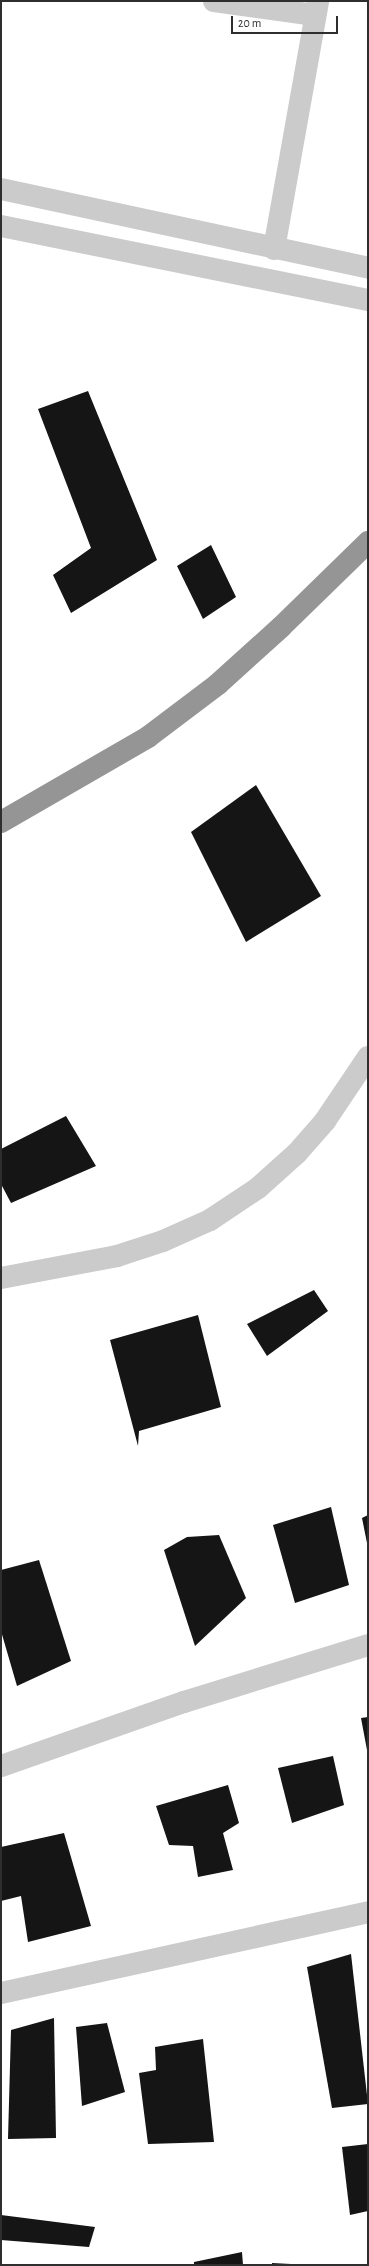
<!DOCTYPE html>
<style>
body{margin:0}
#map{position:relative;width:369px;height:2266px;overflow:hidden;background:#fff;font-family:"Alegreya Sans",sans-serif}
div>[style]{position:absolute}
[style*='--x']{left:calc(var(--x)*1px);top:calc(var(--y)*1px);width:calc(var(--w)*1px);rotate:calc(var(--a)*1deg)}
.building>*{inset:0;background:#151515}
.minor>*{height:22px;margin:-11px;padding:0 11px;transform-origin:11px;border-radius:11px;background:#cbcbcb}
.highway>*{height:22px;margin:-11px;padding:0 11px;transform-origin:11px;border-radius:11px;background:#959595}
span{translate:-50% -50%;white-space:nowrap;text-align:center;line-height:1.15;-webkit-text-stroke:4px #fff;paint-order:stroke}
.frame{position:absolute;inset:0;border:2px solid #2e2e2e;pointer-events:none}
.scale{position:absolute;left:231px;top:16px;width:107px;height:18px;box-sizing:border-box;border:2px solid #2e2e2e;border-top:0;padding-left:5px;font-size:12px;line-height:14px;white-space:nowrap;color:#2e2e2e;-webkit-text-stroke:3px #fff;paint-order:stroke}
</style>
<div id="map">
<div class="building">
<div style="clip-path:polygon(88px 391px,157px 560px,71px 613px,53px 575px,91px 548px,38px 409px)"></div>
<div style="clip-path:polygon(211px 545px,236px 597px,203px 619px,177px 566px)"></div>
<div style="clip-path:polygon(256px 785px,321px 896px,246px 942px,191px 832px)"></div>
<div style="clip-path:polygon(66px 1116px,96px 1166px,11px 1203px,1px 1184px,1px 1149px)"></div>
<div style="clip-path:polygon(314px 1290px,328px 1311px,267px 1356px,247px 1324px)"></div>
<div style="clip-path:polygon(198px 1315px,221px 1407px,139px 1431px,138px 1446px,110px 1340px)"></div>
<div style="clip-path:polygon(331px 1507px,349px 1585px,295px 1603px,273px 1525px)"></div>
<div style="clip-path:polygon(368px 1515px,368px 1543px,367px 1543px,362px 1518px)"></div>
<div style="clip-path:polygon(219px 1535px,246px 1598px,195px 1646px,164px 1550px,187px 1537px)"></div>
<div style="clip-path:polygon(39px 1560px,71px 1661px,17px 1686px,1px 1631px,1px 1570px)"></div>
<div style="clip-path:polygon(368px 1717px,368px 1750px,367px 1750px,361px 1718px)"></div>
<div style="clip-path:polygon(333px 1756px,344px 1805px,292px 1823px,278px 1768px)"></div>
<div style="clip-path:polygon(228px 1785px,239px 1823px,223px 1833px,233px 1870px,198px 1877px,193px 1846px,169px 1845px,156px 1806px)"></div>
<div style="clip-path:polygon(64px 1833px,91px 1926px,28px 1942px,21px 1896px,1px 1901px,1px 1847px)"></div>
<div style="clip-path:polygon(351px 1954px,368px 2104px,332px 2108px,307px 1967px)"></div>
<div style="clip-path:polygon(54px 2018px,56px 2138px,8px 2139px,11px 2030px)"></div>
<div style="clip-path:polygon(107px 2023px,125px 2092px,82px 2106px,76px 2027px)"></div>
<div style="clip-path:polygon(203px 2039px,214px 2142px,148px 2144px,139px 2073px,156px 2070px,155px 2047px)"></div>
<div style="clip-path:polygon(368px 2144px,368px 2211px,350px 2215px,342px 2147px)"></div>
<div style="clip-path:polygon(1px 2215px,95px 2227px,89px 2247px,1px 2240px)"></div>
<div style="clip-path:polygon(242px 2252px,243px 2265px,194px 2265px,194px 2262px)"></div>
<div style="clip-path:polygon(272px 2263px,291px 2264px,291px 2265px,272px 2265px)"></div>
</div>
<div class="minor">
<div style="--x:214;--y:1;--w:102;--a:7.9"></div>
<div style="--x:1;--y:189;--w:375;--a:12.1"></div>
<div style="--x:1;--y:226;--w:374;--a:11.4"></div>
<div style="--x:274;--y:249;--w:252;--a:-79.9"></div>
<div style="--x:1;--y:1278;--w:118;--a:-10.7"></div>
<div style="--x:117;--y:1256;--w:48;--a:-18.1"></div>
<div style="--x:163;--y:1241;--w:51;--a:-24.1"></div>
<div style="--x:210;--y:1220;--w:58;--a:-33.7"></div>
<div style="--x:258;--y:1188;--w:52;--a:-41.9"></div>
<div style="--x:297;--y:1153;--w:43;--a:-48.8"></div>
<div style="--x:325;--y:1121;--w:77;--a:-56.1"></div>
<div style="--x:1;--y:1766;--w:194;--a:-19.3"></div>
<div style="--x:184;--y:1702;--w:193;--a:-17.2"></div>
<div style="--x:1;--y:1993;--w:376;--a:-12.4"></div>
</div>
<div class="highway">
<div style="--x:1;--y:822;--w:170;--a:-30"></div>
<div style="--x:148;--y:737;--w:88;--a:-37.1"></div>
<div style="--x:218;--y:684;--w:85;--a:-42.1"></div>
<div style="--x:281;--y:627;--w:122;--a:-44.3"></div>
</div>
<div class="frame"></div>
<div class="scale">20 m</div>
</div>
